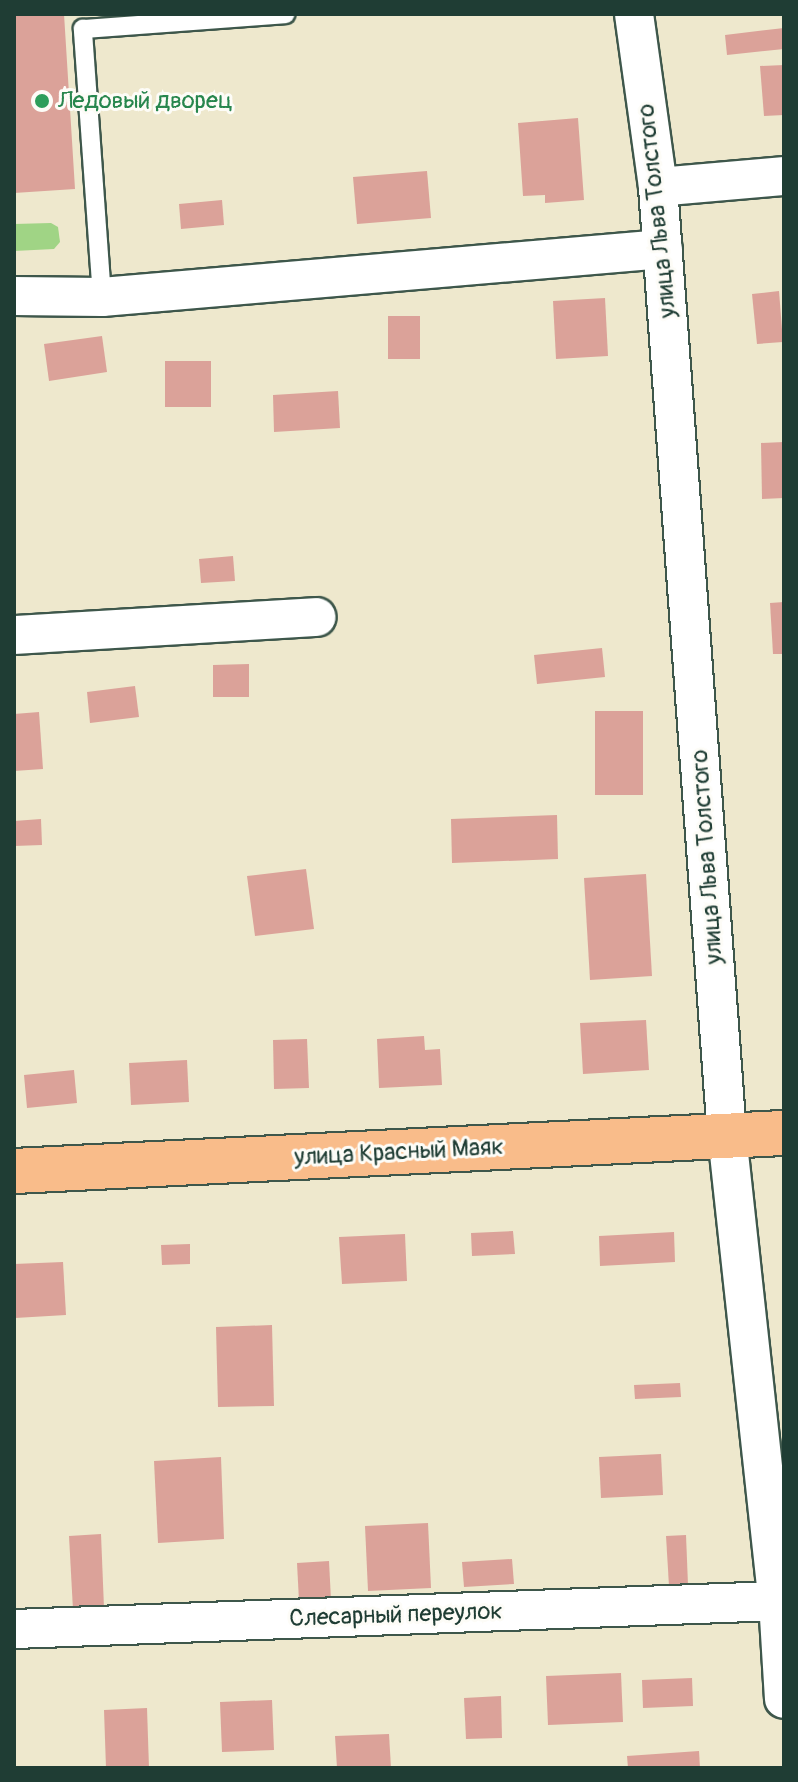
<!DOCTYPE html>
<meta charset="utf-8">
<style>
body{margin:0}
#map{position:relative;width:798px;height:1782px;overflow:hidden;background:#eee8cd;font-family:Pangolin,sans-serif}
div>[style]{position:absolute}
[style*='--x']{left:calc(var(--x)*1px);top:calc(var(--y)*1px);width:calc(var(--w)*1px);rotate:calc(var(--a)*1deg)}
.green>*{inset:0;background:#a0d485}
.building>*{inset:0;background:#dba299}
.roads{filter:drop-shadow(2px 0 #3e574b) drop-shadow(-2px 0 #3e574b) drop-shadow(0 2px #3e574b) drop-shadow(0 -2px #3e574b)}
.service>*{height:18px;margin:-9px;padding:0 9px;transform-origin:9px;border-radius:9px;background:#fff}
.minor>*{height:38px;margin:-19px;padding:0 19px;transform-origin:19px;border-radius:19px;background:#fff}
.primary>*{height:44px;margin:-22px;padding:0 22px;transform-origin:22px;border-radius:22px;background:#f9bc8a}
.dots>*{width:22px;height:22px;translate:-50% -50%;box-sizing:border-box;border:4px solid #fdfcf7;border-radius:50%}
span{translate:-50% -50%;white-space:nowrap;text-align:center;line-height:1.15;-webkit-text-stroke:6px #fdfcf7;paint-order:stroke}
.leisure-label{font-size:24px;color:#27864d}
.left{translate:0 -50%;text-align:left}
.street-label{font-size:24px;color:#1f3d34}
.frame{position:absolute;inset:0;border:16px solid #1f3d34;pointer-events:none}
</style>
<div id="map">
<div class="green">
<div style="clip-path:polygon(51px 223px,58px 227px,60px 242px,54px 249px,14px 251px,14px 224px)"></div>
</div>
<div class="building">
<div style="clip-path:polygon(14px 14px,64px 14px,75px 189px,14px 193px)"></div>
<div style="clip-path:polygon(784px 28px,784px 49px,727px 55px,725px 35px)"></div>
<div style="clip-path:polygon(784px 65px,784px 115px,764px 116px,760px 66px)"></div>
<div style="clip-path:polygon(578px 118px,584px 200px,545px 203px,545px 195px,523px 196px,518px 123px)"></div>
<div style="clip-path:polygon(427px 171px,431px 218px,357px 224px,353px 177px)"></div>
<div style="clip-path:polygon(222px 200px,224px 225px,181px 229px,179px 204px)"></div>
<div style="clip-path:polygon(779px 291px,783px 342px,757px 344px,752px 294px)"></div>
<div style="clip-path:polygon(605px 298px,608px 356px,556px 359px,553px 301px)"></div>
<div style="clip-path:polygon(388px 316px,420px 316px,420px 359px,388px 359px)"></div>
<div style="clip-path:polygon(102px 336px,107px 372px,49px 381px,44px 344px)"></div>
<div style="clip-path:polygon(165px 361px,211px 361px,211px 407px,165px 407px)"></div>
<div style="clip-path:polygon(338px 391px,340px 428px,274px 432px,273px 395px)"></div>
<div style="clip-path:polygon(784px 442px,784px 498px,762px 499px,761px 443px)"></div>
<div style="clip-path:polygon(233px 556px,235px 581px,201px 583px,199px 559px)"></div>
<div style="clip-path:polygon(784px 602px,784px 654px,773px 654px,770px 603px)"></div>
<div style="clip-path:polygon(602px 648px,605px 677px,537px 684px,534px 655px)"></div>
<div style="clip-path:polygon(249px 664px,249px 697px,213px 697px,213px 665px)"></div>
<div style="clip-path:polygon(135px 686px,139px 717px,90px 723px,87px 692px)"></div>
<div style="clip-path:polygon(595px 711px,643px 711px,643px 795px,595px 795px)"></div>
<div style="clip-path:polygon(39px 712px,43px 769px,14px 771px,14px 714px)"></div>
<div style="clip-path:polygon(557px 815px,558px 859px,452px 863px,451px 819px)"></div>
<div style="clip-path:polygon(41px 819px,42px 845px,14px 846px,14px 821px)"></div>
<div style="clip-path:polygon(306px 869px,314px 929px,255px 936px,247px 876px)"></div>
<div style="clip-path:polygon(646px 874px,652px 976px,590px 980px,584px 878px)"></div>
<div style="clip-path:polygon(646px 1020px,649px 1070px,583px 1074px,580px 1023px)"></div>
<div style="clip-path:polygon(424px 1036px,425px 1050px,440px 1049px,442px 1085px,379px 1088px,377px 1039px)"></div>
<div style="clip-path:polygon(307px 1039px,309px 1088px,274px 1089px,273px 1040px)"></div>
<div style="clip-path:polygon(187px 1060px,189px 1102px,131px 1105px,129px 1063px)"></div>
<div style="clip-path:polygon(74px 1070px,77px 1103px,27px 1108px,24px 1075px)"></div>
<div style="clip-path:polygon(513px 1231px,515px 1254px,472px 1256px,471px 1233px)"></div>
<div style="clip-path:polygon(674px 1232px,675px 1262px,600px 1266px,599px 1236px)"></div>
<div style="clip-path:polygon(405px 1234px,407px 1281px,342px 1284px,339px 1237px)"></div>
<div style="clip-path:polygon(190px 1244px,190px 1264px,162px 1265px,161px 1245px)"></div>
<div style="clip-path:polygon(63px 1262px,66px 1315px,15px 1318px,14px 1264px)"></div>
<div style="clip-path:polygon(272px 1325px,274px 1406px,218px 1407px,216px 1327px)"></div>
<div style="clip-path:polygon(680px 1383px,681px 1397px,635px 1399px,634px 1385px)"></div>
<div style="clip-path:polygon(661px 1454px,663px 1495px,601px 1498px,599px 1457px)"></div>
<div style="clip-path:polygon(221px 1457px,224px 1539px,158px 1543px,154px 1461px)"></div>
<div style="clip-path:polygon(428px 1523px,431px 1588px,368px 1591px,365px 1526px)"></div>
<div style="clip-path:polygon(101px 1534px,104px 1608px,73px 1610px,69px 1536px)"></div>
<div style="clip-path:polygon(686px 1535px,688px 1585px,669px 1586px,666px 1536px)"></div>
<div style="clip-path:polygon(512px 1559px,514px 1584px,464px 1587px,462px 1562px)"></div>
<div style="clip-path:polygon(329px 1561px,331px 1600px,299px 1601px,297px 1563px)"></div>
<div style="clip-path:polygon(621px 1673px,623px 1722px,548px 1725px,546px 1676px)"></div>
<div style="clip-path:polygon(692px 1678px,693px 1706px,643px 1708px,642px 1680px)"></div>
<div style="clip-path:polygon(501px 1696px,502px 1738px,466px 1739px,464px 1698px)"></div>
<div style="clip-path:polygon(272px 1700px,274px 1750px,222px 1752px,220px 1702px)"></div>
<div style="clip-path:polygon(147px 1708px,149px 1768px,106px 1768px,104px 1710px)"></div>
<div style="clip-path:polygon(389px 1734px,391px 1768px,337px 1768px,335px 1736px)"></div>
<div style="clip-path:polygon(699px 1751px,700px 1768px,628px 1768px,627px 1756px)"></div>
</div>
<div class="roads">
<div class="service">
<div style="--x:102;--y:297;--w:269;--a:-94.1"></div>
<div style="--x:83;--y:29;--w:203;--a:-4.2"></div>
</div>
<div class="minor">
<div style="--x:634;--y:14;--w:175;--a:82.1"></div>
<div style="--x:658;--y:187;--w:951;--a:85.84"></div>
<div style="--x:727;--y:1135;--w:469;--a:83.8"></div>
<div style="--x:778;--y:1601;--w:98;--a:86.5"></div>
<div style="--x:658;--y:187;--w:126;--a:-5"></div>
<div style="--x:14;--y:296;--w:88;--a:0.7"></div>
<div style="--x:102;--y:297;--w:563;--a:-4.89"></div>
<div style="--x:14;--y:635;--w:303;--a:-3.4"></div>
<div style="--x:14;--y:1629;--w:765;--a:-2.1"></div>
</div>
<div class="primary">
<div style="--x:14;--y:1171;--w:771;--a:-2.83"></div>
</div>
</div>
<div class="dots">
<div style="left:42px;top:101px;background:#2e9e5b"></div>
</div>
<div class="leisure-label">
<span class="left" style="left:58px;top:101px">Ледовый дворец</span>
</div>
<div class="street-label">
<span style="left:657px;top:211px;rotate:-96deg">улица Льва Толстого</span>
<span style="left:707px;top:857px;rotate:-94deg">улица Льва Толстого</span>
<span style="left:399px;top:1152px;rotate:-3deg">улица Красный Маяк</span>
<span style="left:396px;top:1615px;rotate:-2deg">Слесарный переулок</span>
</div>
<div class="frame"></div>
</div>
